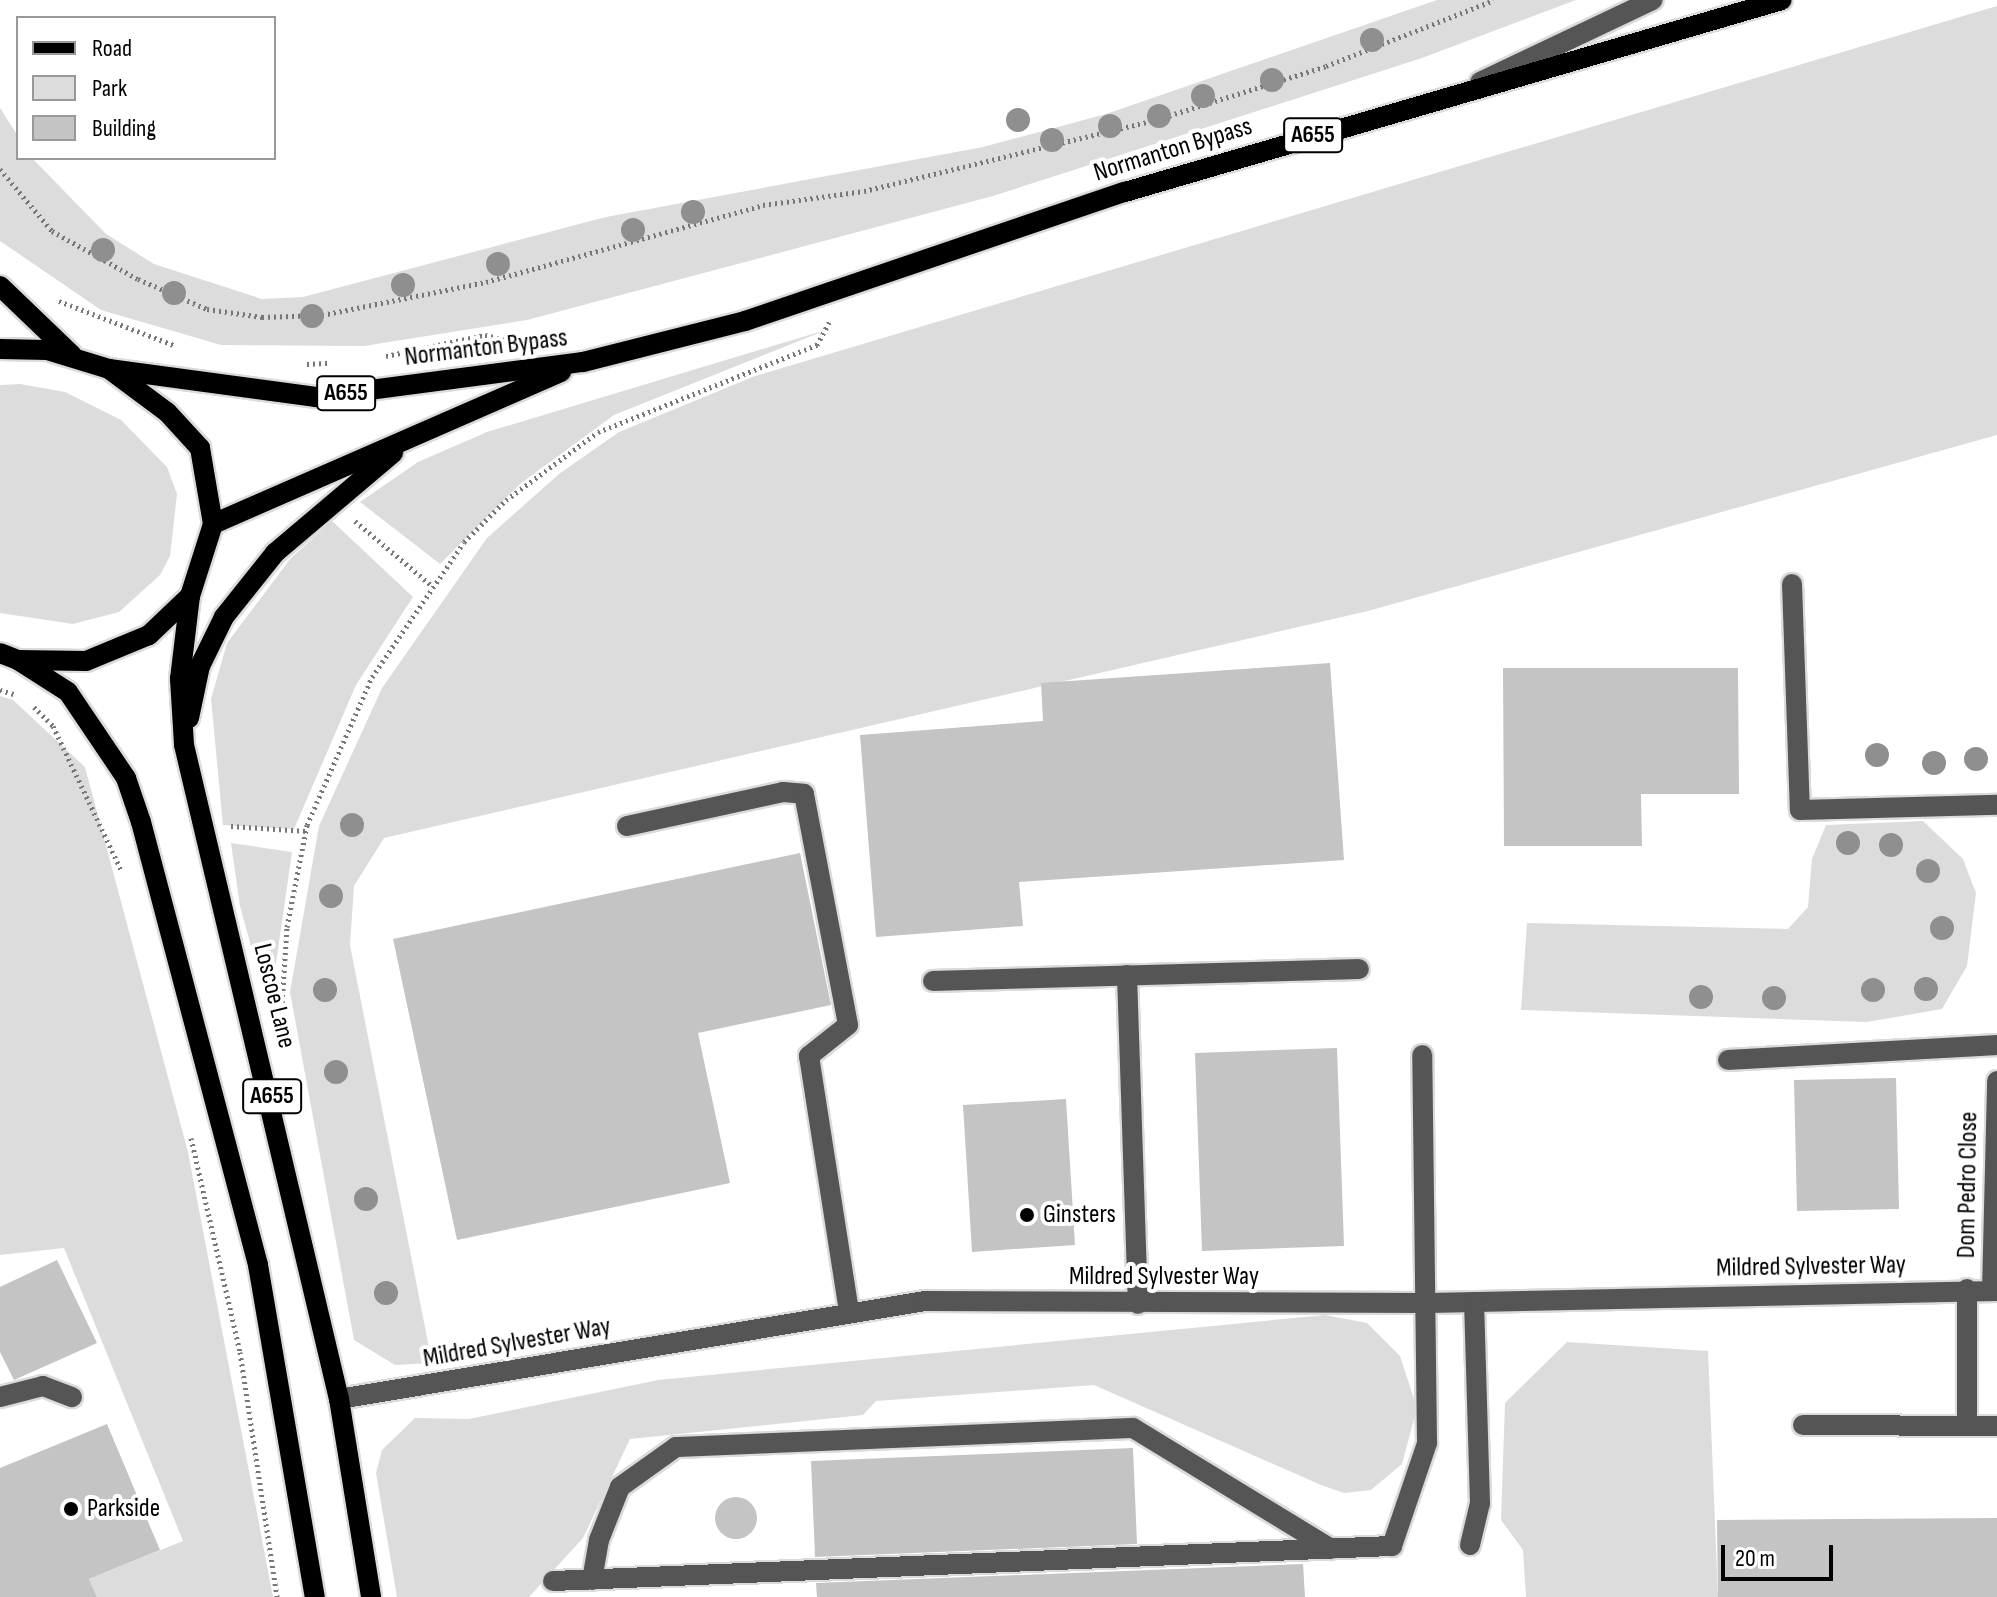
<!DOCTYPE html>
<style>
body{margin:0}
#map{position:relative;width:1997px;height:1597px;overflow:hidden;background:#fff;font-family:"Sofia Sans Condensed",sans-serif}
div>[style]{position:absolute}
[style*='--x']{left:calc(var(--x)*1px);top:calc(var(--y)*1px);width:calc(var(--w)*1px);rotate:calc(var(--a)*1deg)}
.green>*{inset:0;background:#dcdcdc}
.building>*{inset:0;background:#c4c4c4}
.round{border-radius:50%}
.path>*{height:5px;margin-top:-2.5px;transform-origin:0;background:repeating-linear-gradient(90deg,#777 0 2px,transparent 0 6px)}
.roads{filter:drop-shadow(2px 0 #dbdbdb) drop-shadow(-2px 0 #dbdbdb) drop-shadow(0 2px #dbdbdb) drop-shadow(0 -2px #dbdbdb)}
.minor>*{height:20px;margin:-10px;padding:0 10px;transform-origin:10px;border-radius:10px;background:#555}
.major>*{height:20px;margin:-10px;padding:0 10px;transform-origin:10px;border-radius:10px;background:#000}
.trees>*{width:24px;height:24px;margin:-12px;border-radius:50%;background:#8f8f8f}
.dots>*{width:22px;height:22px;translate:-50% -50%;box-sizing:border-box;border:4px solid #fff;border-radius:50%}
span{translate:-50% -50%;white-space:nowrap;text-align:center;line-height:1.15;-webkit-text-stroke:8px #fff;paint-order:stroke}
.shield-label span{padding:2px 6px;background:#fff;border:2px solid;border-radius:6px;-webkit-text-stroke-width:0}
.shield-label{font-size:24px;color:#000;font-weight:700}
.street-label{font-size:26px;color:#000}
.poi-label{font-size:26px;color:#000}
.left{translate:0 -50%;text-align:left}
.legend{position:absolute;left:16px;top:16px;width:260px;height:144px;box-sizing:border-box;background:#fff;border:2px solid #999;margin:0;padding:10px 14px;list-style:none;font-size:24px;color:#000}
.legend li{display:flex;align-items:center;gap:16px;height:40px}
.legend b{width:40px;border:2px solid #999}
.scale{position:absolute;left:1721px;top:1545px;width:112px;height:36px;box-sizing:border-box;border:4px solid #000;border-top:0;padding-left:10px;font-size:24px;line-height:28px;white-space:nowrap;color:#000;-webkit-text-stroke:6px #fff;paint-order:stroke}
</style>
<div id="map">
<div class="green">
<div style="clip-path:polygon(1437px 0,1576px 0,1422px 58px,993px 196px,527px 320px,364px 346px,221px 345px,101px 310px,0 241px,0 108px,18px 136px,18px 158px,32px 158px,106px 234px,154px 264px,262px 299px,303px 297px,606px 217px,983px 147px,1106px 114px)"></div>
<div style="clip-path:polygon(1997px 6px,1997px 435px,1368px 611px,384px 838px,354px 886px,350px 945px,432px 1363px,395px 1365px,354px 1340px,290px 992px,319px 826px,382px 688px,487px 538px,559px 474px,619px 432px,755px 376px)"></div>
<div style="clip-path:polygon(829px 329px,614px 415px,520px 484px,440px 564px,360px 502px,418px 462px,487px 432px)"></div>
<div style="clip-path:polygon(20px 384px,65px 392px,121px 420px,167px 467px,177px 494px,170px 556px,160px 575px,119px 612px,73px 624px,0 613px,0 385px)"></div>
<div style="clip-path:polygon(332px 521px,413px 597px,356px 685px,294px 829px,223px 825px,211px 699px,227px 643px,291px 558px)"></div>
<div style="clip-path:polygon(0 696px,13px 700px,85px 767px,188px 1152px,273px 1597px,97px 1597px,89px 1579px,183px 1541px,64px 1248px,0 1255px)"></div>
<div style="clip-path:polygon(1923px 821px,1963px 859px,1976px 893px,1967px 966px,1942px 1009px,1867px 1022px,1521px 1010px,1527px 923px,1788px 929px,1808px 907px,1812px 859px,1826px 825px)"></div>
<div style="clip-path:polygon(231px 843px,292px 852px,269px 1012px,240px 906px)"></div>
<div style="clip-path:polygon(1325px 1315px,1367px 1323px,1400px 1356px,1417px 1408px,1402px 1464px,1371px 1490px,1344px 1493px,1321px 1485px,1094px 1385px,876px 1401px,863px 1415px,630px 1439px,583px 1538px,529px 1597px,397px 1597px,376px 1473px,382px 1450px,415px 1418px,469px 1419px,658px 1380px)"></div>
<div style="clip-path:polygon(1567px 1342px,1708px 1351px,1718px 1597px,1526px 1597px,1523px 1550px,1501px 1520px,1505px 1403px)"></div>
</div>
<div class="building">
<div style="clip-path:polygon(1330px 663px,1344px 860px,1019px 882px,1023px 926px,876px 937px,860px 735px,1043px 721px,1041px 683px)"></div>
<div style="clip-path:polygon(1503px 668px,1738px 668px,1739px 794px,1641px 794px,1642px 846px,1504px 846px)"></div>
<div style="clip-path:polygon(800px 853px,831px 1005px,698px 1033px,730px 1183px,457px 1240px,393px 939px)"></div>
<div style="clip-path:polygon(1337px 1048px,1344px 1246px,1202px 1251px,1195px 1053px)"></div>
<div style="clip-path:polygon(1896px 1078px,1899px 1209px,1797px 1211px,1794px 1080px)"></div>
<div style="clip-path:polygon(1066px 1099px,1075px 1245px,972px 1252px,963px 1105px)"></div>
<div style="clip-path:polygon(57px 1260px,97px 1343px,14px 1380px,0 1352px,0 1287px)"></div>
<div style="clip-path:polygon(107px 1424px,160px 1550px,89px 1579px,97px 1597px,0 1597px,0 1468px)"></div>
<div style="clip-path:polygon(1133px 1448px,1137px 1544px,815px 1557px,811px 1461px)"></div>
<div class="round" style="left:715px;top:1497px;width:42px;height:42px"></div>
<div style="clip-path:polygon(1997px 1518px,1997px 1597px,1718px 1597px,1717px 1520px)"></div>
<div style="clip-path:polygon(1303px 1564px,1305px 1597px,817px 1597px,816px 1583px)"></div>
</div>
<div class="path">
<div style="--x:0;--y:169;--w:81;--a:50"></div>
<div style="--x:52;--y:231;--w:98;--a:29.2"></div>
<div style="--x:138;--y:279;--w:75;--a:23.5"></div>
<div style="--x:207;--y:309;--w:56;--a:8.3"></div>
<div style="--x:262;--y:317;--w:60;--a:-1.9"></div>
<div style="--x:322;--y:315;--w:167;--a:-11.4"></div>
<div style="--x:486;--y:282;--w:288;--a:-15.5"></div>
<div style="--x:763;--y:205;--w:102;--a:-7.9"></div>
<div style="--x:864;--y:191;--w:296;--a:-13.7"></div>
<div style="--x:1152;--y:121;--w:182;--a:-17.5"></div>
<div style="--x:1326;--y:66;--w:180;--a:-21.4"></div>
<div style="--x:59;--y:301;--w:125;--a:21"></div>
<div style="--x:386;--y:356;--w:101;--a:-12"></div>
<div style="--x:485;--y:335;--w:25;--a:14"></div>
<div style="--x:307;--y:364;--w:22;--a:-3"></div>
<div style="--x:355;--y:521;--w:99;--a:40.1"></div>
<div style="--x:0;--y:690;--w:17;--a:17"></div>
<div style="--x:34;--y:707;--w:27;--a:45"></div>
<div style="--x:53;--y:726;--w:159;--a:64.7"></div>
<div style="--x:231;--y:826;--w:75;--a:3.8"></div>
<div style="--x:281;--y:1020;--w:93;--a:-86.3"></div>
<div style="--x:287;--y:927;--w:104;--a:-78.9"></div>
<div style="--x:307;--y:825;--w:162;--a:-66.3"></div>
<div style="--x:372;--y:677;--w:163;--a:-55.7"></div>
<div style="--x:464;--y:542;--w:59;--a:-45"></div>
<div style="--x:506;--y:500;--w:114;--a:-36.5"></div>
<div style="--x:598;--y:432;--w:236;--a:-21.7"></div>
<div style="--x:817;--y:345;--w:26;--a:-62"></div>
<div style="--x:191;--y:1138;--w:220;--a:77.1"></div>
<div style="--x:240;--y:1352;--w:248;--a:81.4"></div>
</div>
<div class="roads">
<div class="minor">
<div style="--x:1480;--y:82;--w:191;--a:-25.4"></div>
<div style="--x:1792;--y:584;--w:226;--a:88"></div>
<div style="--x:1800;--y:810;--w:197;--a:-1.5"></div>
<div style="--x:627;--y:826;--w:160;--a:-12.3"></div>
<div style="--x:783;--y:792;--w:21;--a:5"></div>
<div style="--x:804;--y:794;--w:235;--a:79.2"></div>
<div style="--x:848;--y:1025;--w:50;--a:141.5"></div>
<div style="--x:809;--y:1056;--w:257;--a:81.1"></div>
<div style="--x:1127;--y:975;--w:329;--a:88.1"></div>
<div style="--x:933;--y:981;--w:426;--a:-1.6"></div>
<div style="--x:1728;--y:1060;--w:269;--a:-3.2"></div>
<div style="--x:1967;--y:1289;--w:137;--a:90"></div>
<div style="--x:1992;--y:1291;--w:210;--a:-88.6"></div>
<div style="--x:0;--y:1397;--w:44;--a:-14.3"></div>
<div style="--x:43;--y:1386;--w:31;--a:21"></div>
<div style="--x:339;--y:1399;--w:594;--a:-9.49"></div>
<div style="--x:925;--y:1301;--w:504;--a:0.23"></div>
<div style="--x:1429;--y:1303;--w:568;--a:-1.21"></div>
<div style="--x:1803;--y:1425;--w:194;--a:0.3"></div>
<div style="--x:1470;--y:1545;--w:43;--a:-76.6"></div>
<div style="--x:1480;--y:1503;--w:201;--a:-91.7"></div>
<div style="--x:592;--y:1580;--w:41;--a:-80.1"></div>
<div style="--x:599;--y:1540;--w:57;--a:-68.4"></div>
<div style="--x:620;--y:1487;--w:69;--a:-35.5"></div>
<div style="--x:676;--y:1447;--w:457;--a:-2.4"></div>
<div style="--x:1133;--y:1428;--w:232;--a:31.4"></div>
<div style="--x:553;--y:1581;--w:840;--a:-2.39"></div>
<div style="--x:1392;--y:1546;--w:109;--a:-71.2"></div>
<div style="--x:1427;--y:1443;--w:388;--a:-90.7"></div>
</div>
<div class="major">
<div style="--x:0;--y:286;--w:100;--a:43.8"></div>
<div style="--x:0;--y:349;--w:47;--a:1.2"></div>
<div style="--x:47;--y:350;--w:65;--a:17"></div>
<div style="--x:109;--y:369;--w:72;--a:36.6"></div>
<div style="--x:167;--y:412;--w:49;--a:47.5"></div>
<div style="--x:200;--y:448;--w:77;--a:80.3"></div>
<div style="--x:213;--y:524;--w:76;--a:107.7"></div>
<div style="--x:190;--y:596;--w:57;--a:136.4"></div>
<div style="--x:149;--y:635;--w:68;--a:157.6"></div>
<div style="--x:86;--y:661;--w:68;--a:-179.2"></div>
<div style="--x:18;--y:660;--w:19;--a:-159"></div>
<div style="--x:109;--y:369;--w:209;--a:7.7"></div>
<div style="--x:316;--y:397;--w:269;--a:-7.5"></div>
<div style="--x:583;--y:362;--w:167;--a:-14.2"></div>
<div style="--x:745;--y:321;--w:401;--a:-18.8"></div>
<div style="--x:1125;--y:192;--w:684;--a:-16.29"></div>
<div style="--x:213;--y:524;--w:380;--a:-23.6"></div>
<div style="--x:190;--y:596;--w:84;--a:96.9"></div>
<div style="--x:180;--y:679;--w:66;--a:86.5"></div>
<div style="--x:184;--y:745;--w:672;--a:76.67"></div>
<div style="--x:339;--y:1399;--w:201;--a:80.8"></div>
<div style="--x:18;--y:660;--w:59;--a:32.6"></div>
<div style="--x:68;--y:692;--w:104;--a:56"></div>
<div style="--x:126;--y:778;--w:46;--a:71.2"></div>
<div style="--x:141;--y:822;--w:458;--a:75.2"></div>
<div style="--x:258;--y:1265;--w:337;--a:80.3"></div>
<div style="--x:189;--y:718;--w:53;--a:-78.1"></div>
<div style="--x:200;--y:666;--w:55;--a:-63.9"></div>
<div style="--x:224;--y:617;--w:82;--a:-51.4"></div>
<div style="--x:275;--y:553;--w:155;--a:-40.3"></div>
</div>
</div>
<div class="trees">
<div style="left:1372px;top:40px"></div>
<div style="left:1272px;top:80px"></div>
<div style="left:1203px;top:96px"></div>
<div style="left:1159px;top:116px"></div>
<div style="left:1018px;top:120px"></div>
<div style="left:1110px;top:126px"></div>
<div style="left:1052px;top:140px"></div>
<div style="left:693px;top:212px"></div>
<div style="left:633px;top:230px"></div>
<div style="left:103px;top:250px"></div>
<div style="left:498px;top:264px"></div>
<div style="left:403px;top:285px"></div>
<div style="left:174px;top:293px"></div>
<div style="left:312px;top:316px"></div>
<div style="left:1877px;top:755px"></div>
<div style="left:1976px;top:759px"></div>
<div style="left:1934px;top:763px"></div>
<div style="left:352px;top:825px"></div>
<div style="left:1848px;top:843px"></div>
<div style="left:1891px;top:845px"></div>
<div style="left:1928px;top:871px"></div>
<div style="left:331px;top:896px"></div>
<div style="left:1942px;top:928px"></div>
<div style="left:1926px;top:989px"></div>
<div style="left:325px;top:990px"></div>
<div style="left:1873px;top:990px"></div>
<div style="left:1701px;top:997px"></div>
<div style="left:1774px;top:998px"></div>
<div style="left:336px;top:1072px"></div>
<div style="left:366px;top:1199px"></div>
<div style="left:386px;top:1293px"></div>
</div>
<div class="dots">
<div style="left:1027px;top:1215px;background:#000"></div>
<div style="left:71px;top:1509px;background:#000"></div>
</div>
<div class="shield-label">
<span style="left:1313px;top:135px">A655</span>
<span style="left:346px;top:393px">A655</span>
<span style="left:272px;top:1096px">A655</span>
</div>
<div class="street-label">
<span style="left:1173px;top:150px;rotate:-17deg">Normanton Bypass</span>
<span style="left:486px;top:348px;rotate:-7deg">Normanton Bypass</span>
<span style="left:274px;top:996px;rotate:76deg">Loscoe Lane</span>
<span style="left:1968px;top:1185px;rotate:-89deg">Dom Pedro Close</span>
<span style="left:1811px;top:1267px;rotate:-1deg">Mildred Sylvester Way</span>
<span style="left:1164px;top:1277px">Mildred Sylvester Way</span>
<span style="left:517px;top:1343px;rotate:-10deg">Mildred Sylvester Way</span>
</div>
<div class="poi-label">
<span class="left" style="left:1043px;top:1215px">Ginsters</span>
<span class="left" style="left:87px;top:1509px">Parkside</span>
</div>
<ul class="legend">
<li><b style="height:10px;background:#000"></b>Road</li>
<li><b style="height:22px;background:#dcdcdc"></b>Park</li>
<li><b style="height:22px;background:#c4c4c4"></b>Building</li>
</ul>
<div class="scale">20 m</div>
</div>
